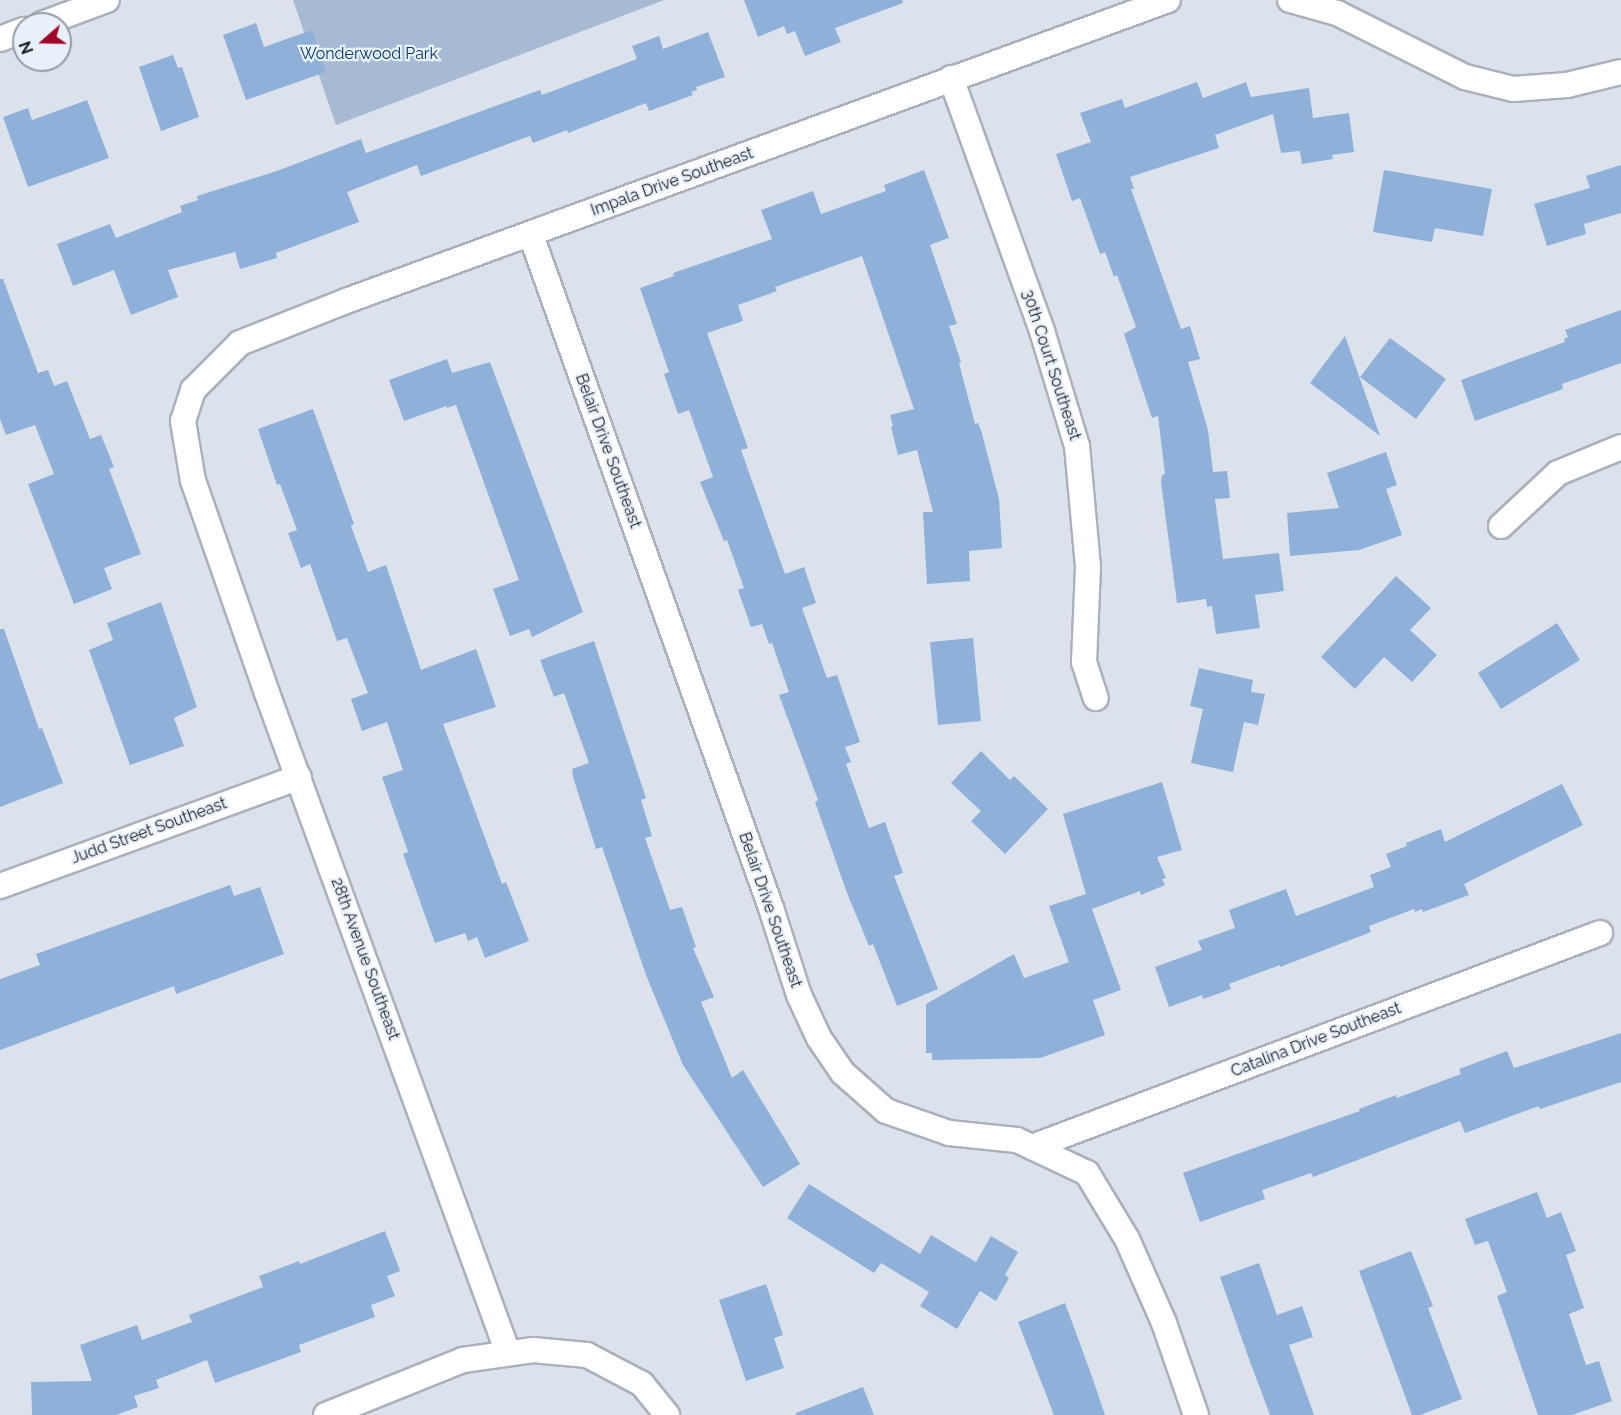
<!DOCTYPE html>
<style>
body{margin:0}
#map{position:relative;width:1621px;height:1415px;overflow:hidden;background:#dbe2ec;font-family:Raleway,sans-serif}
div>[style]{position:absolute}
[style*='--x']{left:calc(var(--x)*1px);top:calc(var(--y)*1px);width:calc(var(--w)*1px);rotate:calc(var(--a)*1deg)}
.green>*{inset:0;background:#a6bbd3}
.building>*{inset:0;background:#8fb1d9}
.roads{filter:drop-shadow(2px 0 #aab1ba) drop-shadow(-2px 0 #aab1ba) drop-shadow(0 2px #aab1ba) drop-shadow(0 -2px #aab1ba)}
.street>*{height:24px;margin:-12px;padding:0 12px;transform-origin:12px;border-radius:12px;background:#fff}
span{translate:-50% -50%;white-space:nowrap;text-align:center;line-height:1.15;-webkit-text-stroke:4.5px #e8f0f9;paint-order:stroke}
.park-label{font-size:16px;color:#043768}
.street-label{font-size:16px;color:#1d1f23}
.north{position:absolute;left:12px;top:12px;width:60px;height:60px;box-sizing:border-box;background:#e8f0f9;border:2px solid #979ca3;border-radius:50%;rotate:250deg;font-size:16px;font-weight:700;line-height:24px;text-align:center;color:#1d1f23}
.north::after{content:'';display:block;margin:auto;width:21px;height:27px;background:#a40829;clip-path:polygon(50% 0,100% 100%,50% 72%,0 100%)}
</style>
<div id="map">
<div class="green">
<div style="clip-path:polygon(293px 0,664px 0,336px 125px)"></div>
</div>
<div class="building">
<div style="clip-path:polygon(744px 0,902px 0,903px 3px,835px 28px,841px 42px,805px 56px,795px 31px,787px 34px,784px 26px,758px 37px)"></div>
<div style="clip-path:polygon(256px 23px,264px 47px,312px 30px,326px 72px,246px 100px,223px 35px)"></div>
<div style="clip-path:polygon(708px 32px,725px 77px,696px 87px,697px 90px,691px 92px,693px 95px,649px 111px,646px 103px,568px 133px,567px 130px,533px 143px,530px 136px,421px 176px,417px 165px,347px 192px,359px 222px,276px 253px,277px 258px,240px 269px,235px 252px,168px 270px,178px 297px,131px 315px,114px 270px,73px 286px,57px 244px,110px 224px,116px 238px,182px 212px,180px 206px,198px 200px,197px 196px,277px 171px,361px 139px,366px 153px,540px 90px,542px 95px,637px 59px,632px 46px,659px 36px,663px 49px)"></div>
<div style="clip-path:polygon(173px 55px,178px 68px,182px 67px,199px 117px,161px 131px,139px 67px)"></div>
<div style="clip-path:polygon(1197px 82px,1203px 98px,1246px 82px,1251px 97px,1309px 88px,1313px 118px,1349px 113px,1354px 152px,1332px 155px,1333px 159px,1302px 164px,1300px 151px,1281px 153px,1273px 114px,1215px 135px,1219px 148px,1130px 177px,1134px 189px,1131px 189px,1181px 329px,1190px 326px,1200px 359px,1188px 362px,1208px 430px,1213px 472px,1227px 471px,1230px 498px,1215px 499px,1223px 559px,1279px 553px,1284px 591px,1255px 595px,1260px 628px,1216px 634px,1212px 606px,1207px 607px,1206px 599px,1177px 603px,1161px 482px,1162px 475px,1165px 474px,1158px 416px,1152px 418px,1124px 334px,1136px 327px,1117px 275px,1114px 277px,1105px 252px,1100px 254px,1080px 198px,1072px 201px,1056px 154px,1091px 142px,1080px 113px,1122px 99px,1125px 108px)"></div>
<div style="clip-path:polygon(87px 100px,109px 158px,28px 187px,3px 117px,28px 108px,32px 120px)"></div>
<div style="clip-path:polygon(1621px 165px,1621px 213px,1584px 224px,1586px 234px,1547px 246px,1534px 204px,1590px 188px,1586px 176px)"></div>
<div style="clip-path:polygon(924px 170px,949px 238px,930px 245px,957px 324px,949px 326px,961px 362px,959px 363px,975px 424px,978px 423px,981px 430px,999px 499px,1002px 548px,969px 551px,970px 581px,927px 584px,923px 512px,933px 512px,917px 450px,898px 455px,891px 427px,893px 426px,890px 415px,914px 409px,862px 256px,775px 287px,777px 291px,738px 305px,743px 321px,707px 333px,748px 448px,741px 450px,785px 574px,804px 567px,816px 603px,802px 608px,827px 678px,837px 675px,860px 742px,845px 747px,851px 762px,846px 764px,869px 828px,885px 822px,903px 873px,894px 876px,938px 989px,897px 1006px,873px 944px,869px 946px,847px 893px,815px 802px,818px 800px,779px 695px,789px 692px,772px 643px,769px 644px,762px 624px,751px 627px,738px 590px,744px 588px,727px 540px,724px 541px,700px 482px,713px 477px,689px 410px,678px 414px,664px 374px,669px 372px,640px 288px,674px 276px,673px 273px,772px 239px,761px 210px,813px 191px,821px 214px,886px 191px,884px 185px)"></div>
<div style="clip-path:polygon(1384px 170px,1492px 189px,1483px 236px,1435px 228px,1432px 242px,1373px 232px)"></div>
<div style="clip-path:polygon(0 279px,3px 279px,38px 373px,48px 370px,54px 386px,67px 381px,90px 439px,101px 435px,114px 467px,109px 469px,141px 554px,104px 568px,112px 589px,74px 604px,28px 484px,54px 474px,35px 425px,6px 435px,0 419px)"></div>
<div style="clip-path:polygon(1621px 310px,1621px 363px,1562px 384px,1563px 389px,1475px 421px,1461px 380px,1565px 342px,1564px 339px,1568px 337px,1565px 330px)"></div>
<div style="clip-path:polygon(1345px 336px,1380px 436px,1310px 383px)"></div>
<div style="clip-path:polygon(1390px 338px,1446px 379px,1416px 419px,1360px 377px)"></div>
<div style="clip-path:polygon(447px 359px,452px 373px,490px 362px,583px 612px,532px 637px,529px 629px,510px 636px,493px 589px,519px 580px,456px 405px,447px 408px,446px 406px,404px 421px,389px 380px)"></div>
<div style="clip-path:polygon(313px 409px,354px 524px,351px 526px,368px 572px,386px 565px,421px 670px,476px 649px,496px 707px,443px 724px,502px 884px,506px 882px,529px 941px,485px 958px,477px 937px,468px 941px,465px 933px,435px 943px,403px 854px,408px 852px,382px 777px,403px 770px,387px 722px,362px 731px,351px 699px,368px 693px,347px 638px,337px 641px,310px 564px,301px 568px,288px 533px,297px 530px,280px 484px,277px 485px,258px 429px)"></div>
<div style="clip-path:polygon(1386px 452px,1397px 485px,1386px 489px,1402px 535px,1359px 550px,1290px 556px,1287px 513px,1339px 508px,1327px 473px)"></div>
<div style="clip-path:polygon(1396px 576px,1431px 608px,1410px 630px,1437px 655px,1412px 682px,1384px 657px,1355px 689px,1321px 657px)"></div>
<div style="clip-path:polygon(161px 602px,197px 707px,174px 718px,184px 746px,130px 765px,89px 650px,113px 640px,107px 623px)"></div>
<div style="clip-path:polygon(1557px 623px,1580px 660px,1501px 709px,1478px 673px)"></div>
<div style="clip-path:polygon(0 629px,4px 629px,39px 729px,42px 728px,63px 783px,0 807px)"></div>
<div style="clip-path:polygon(973px 638px,981px 721px,938px 725px,930px 642px)"></div>
<div style="clip-path:polygon(594px 641px,646px 798px,641px 800px,652px 836px,645px 838px,670px 910px,682px 907px,696px 947px,693px 948px,714px 997px,701px 1002px,732px 1078px,743px 1070px,800px 1164px,763px 1187px,683px 1065px,646px 975px,602px 847px,596px 849px,573px 777px,572px 769px,589px 763px,564px 693px,554px 697px,540px 660px)"></div>
<div style="clip-path:polygon(1199px 668px,1253px 680px,1251px 692px,1265px 694px,1258px 725px,1244px 722px,1233px 772px,1191px 763px,1203px 709px,1190px 706px)"></div>
<div style="clip-path:polygon(981px 751px,1010px 780px,1014px 776px,1048px 809px,1005px 854px,971px 821px,981px 811px,951px 783px)"></div>
<div style="clip-path:polygon(1162px 782px,1182px 850px,1157px 857px,1166px 878px,1162px 879px,1165px 885px,1141px 895px,1140px 891px,1092px 909px,1121px 990px,1093px 1000px,1105px 1035px,1040px 1058px,932px 1060px,932px 1053px,926px 1053px,926px 1004px,1014px 954px,1024px 978px,1069px 962px,1049px 906px,1086px 894px,1063px 814px)"></div>
<div style="clip-path:polygon(1562px 784px,1583px 825px,1464px 884px,1469px 895px,1423px 912px,1422px 909px,1415px 912px,1414px 909px,1369px 926px,1371px 932px,1280px 967px,1280px 965px,1229px 984px,1231px 989px,1203px 999px,1202px 995px,1169px 1007px,1155px 967px,1202px 950px,1198px 941px,1235px 928px,1229px 910px,1286px 889px,1296px 916px,1374px 887px,1370px 875px,1391px 867px,1386px 854px,1407px 846px,1406px 843px,1441px 829px,1445px 842px)"></div>
<div style="clip-path:polygon(230px 885px,234px 896px,260px 887px,284px 954px,176px 994px,174px 986px,0 1050px,0 979px,40px 965px,36px 954px)"></div>
<div style="clip-path:polygon(1621px 1033px,1621px 1082px,1540px 1109px,1539px 1106px,1465px 1133px,1460px 1121px,1313px 1177px,1311px 1173px,1262px 1190px,1265px 1199px,1200px 1222px,1183px 1173px,1360px 1111px,1359px 1109px,1396px 1095px,1397px 1098px,1461px 1074px,1459px 1069px,1507px 1051px,1514px 1068px)"></div>
<div style="clip-path:polygon(809px 1184px,920px 1254px,931px 1235px,976px 1262px,991px 1236px,1018px 1252px,1005px 1275px,1009px 1278px,996px 1301px,980px 1291px,957px 1329px,920px 1306px,929px 1292px,881px 1263px,874px 1273px,787px 1218px)"></div>
<div style="clip-path:polygon(1537px 1192px,1547px 1218px,1561px 1212px,1576px 1251px,1566px 1255px,1584px 1308px,1569px 1314px,1586px 1365px,1599px 1361px,1612px 1401px,1572px 1415px,1538px 1415px,1497px 1296px,1507px 1292px,1488px 1241px,1475px 1245px,1465px 1219px)"></div>
<div style="clip-path:polygon(385px 1231px,400px 1271px,387px 1276px,395px 1296px,371px 1305px,375px 1317px,299px 1345px,301px 1352px,215px 1383px,207px 1360px,156px 1380px,159px 1388px,134px 1396px,138px 1407px,116px 1415px,32px 1415px,31px 1382px,92px 1381px,80px 1345px,137px 1325px,142px 1340px,192px 1322px,189px 1315px,263px 1287px,259px 1276px,299px 1261px,300px 1264px)"></div>
<div style="clip-path:polygon(1411px 1251px,1433px 1306px,1428px 1308px,1462px 1399px,1420px 1415px,1412px 1415px,1359px 1271px)"></div>
<div style="clip-path:polygon(1259px 1263px,1277px 1315px,1302px 1306px,1313px 1337px,1289px 1345px,1314px 1415px,1270px 1415px,1249px 1359px,1220px 1277px)"></div>
<div style="clip-path:polygon(766px 1284px,783px 1335px,774px 1338px,784px 1368px,746px 1381px,719px 1300px)"></div>
<div style="clip-path:polygon(1065px 1303px,1090px 1371px,1105px 1415px,1054px 1415px,1018px 1322px)"></div>
<div style="clip-path:polygon(863px 1387px,874px 1415px,796px 1415px,796px 1413px)"></div>
</div>
<div class="roads">
<div class="street">
<div style="--x:1290;--y:0;--w:49;--a:15.5"></div>
<div style="--x:1337;--y:13;--w:143;--a:26.6"></div>
<div style="--x:1465;--y:77;--w:49;--a:14"></div>
<div style="--x:1513;--y:89;--w:54;--a:-4.2"></div>
<div style="--x:1567;--y:85;--w:56;--a:-13.5"></div>
<div style="--x:42;--y:24;--w:69;--a:-20.3"></div>
<div style="--x:0;--y:39;--w:26;--a:-21"></div>
<div style="--x:951;--y:78;--w:269;--a:70.2"></div>
<div style="--x:1042;--y:331;--w:120;--a:73.1"></div>
<div style="--x:1077;--y:446;--w:121;--a:84.8"></div>
<div style="--x:1088;--y:567;--w:95;--a:92.4"></div>
<div style="--x:1084;--y:662;--w:38;--a:72"></div>
<div style="--x:531;--y:235;--w:715;--a:70.37"></div>
<div style="--x:771;--y:908;--w:91;--a:72.2"></div>
<div style="--x:799;--y:995;--w:47;--a:65.1"></div>
<div style="--x:819;--y:1038;--w:42;--a:55.6"></div>
<div style="--x:843;--y:1073;--w:57;--a:41.5"></div>
<div style="--x:886;--y:1111;--w:67;--a:19.2"></div>
<div style="--x:949;--y:1133;--w:68;--a:5.9"></div>
<div style="--x:1017;--y:1140;--w:77;--a:25.2"></div>
<div style="--x:1087;--y:1173;--w:77;--a:58.8"></div>
<div style="--x:1127;--y:1239;--w:92;--a:66.2"></div>
<div style="--x:1164;--y:1323;--w:97;--a:70.8"></div>
<div style="--x:1501;--y:526;--w:78;--a:-42.9"></div>
<div style="--x:1558;--y:473;--w:68;--a:-22.4"></div>
<div style="--x:0;--y:886;--w:318;--a:-20"></div>
<div style="--x:1032;--y:1147;--w:607;--a:-20.64"></div>
<div style="--x:508;--y:1353;--w:703;--a:-110.06"></div>
<div style="--x:267;--y:693;--w:225;--a:-109.2"></div>
<div style="--x:193;--y:481;--w:61;--a:-99.5"></div>
<div style="--x:183;--y:421;--w:33;--a:-72"></div>
<div style="--x:193;--y:390;--w:66;--a:-45"></div>
<div style="--x:240;--y:343;--w:114;--a:-21.6"></div>
<div style="--x:346;--y:301;--w:875;--a:-20.11"></div>
<div style="--x:326;--y:1415;--w:148;--a:-21.9"></div>
<div style="--x:463;--y:1360;--w:71;--a:-8.1"></div>
<div style="--x:533;--y:1350;--w:54;--a:5.3"></div>
<div style="--x:587;--y:1355;--w:62;--a:27.8"></div>
<div style="--x:642;--y:1384;--w:40;--a:51"></div>
</div>
</div>
<div class="park-label">
<span style="left:369px;top:54px">Wonderwood Park</span>
</div>
<div class="street-label">
<span style="left:672px;top:182px;rotate:-20deg">Impala Drive Southeast</span>
<span style="left:1051px;top:365px;rotate:72deg">30th Court Southeast</span>
<span style="left:608px;top:451px;rotate:70deg">Belair Drive Southeast</span>
<span style="left:149px;top:831px;rotate:-20deg">Judd Street Southeast</span>
<span style="left:770px;top:910px;rotate:71deg">Belair Drive Southeast</span>
<span style="left:365px;top:959px;rotate:70deg">28th Avenue Southeast</span>
<span style="left:1316px;top:1040px;rotate:-21deg">Catalina Drive Southeast</span>
</div>
<div class="north">N</div>
</div>
